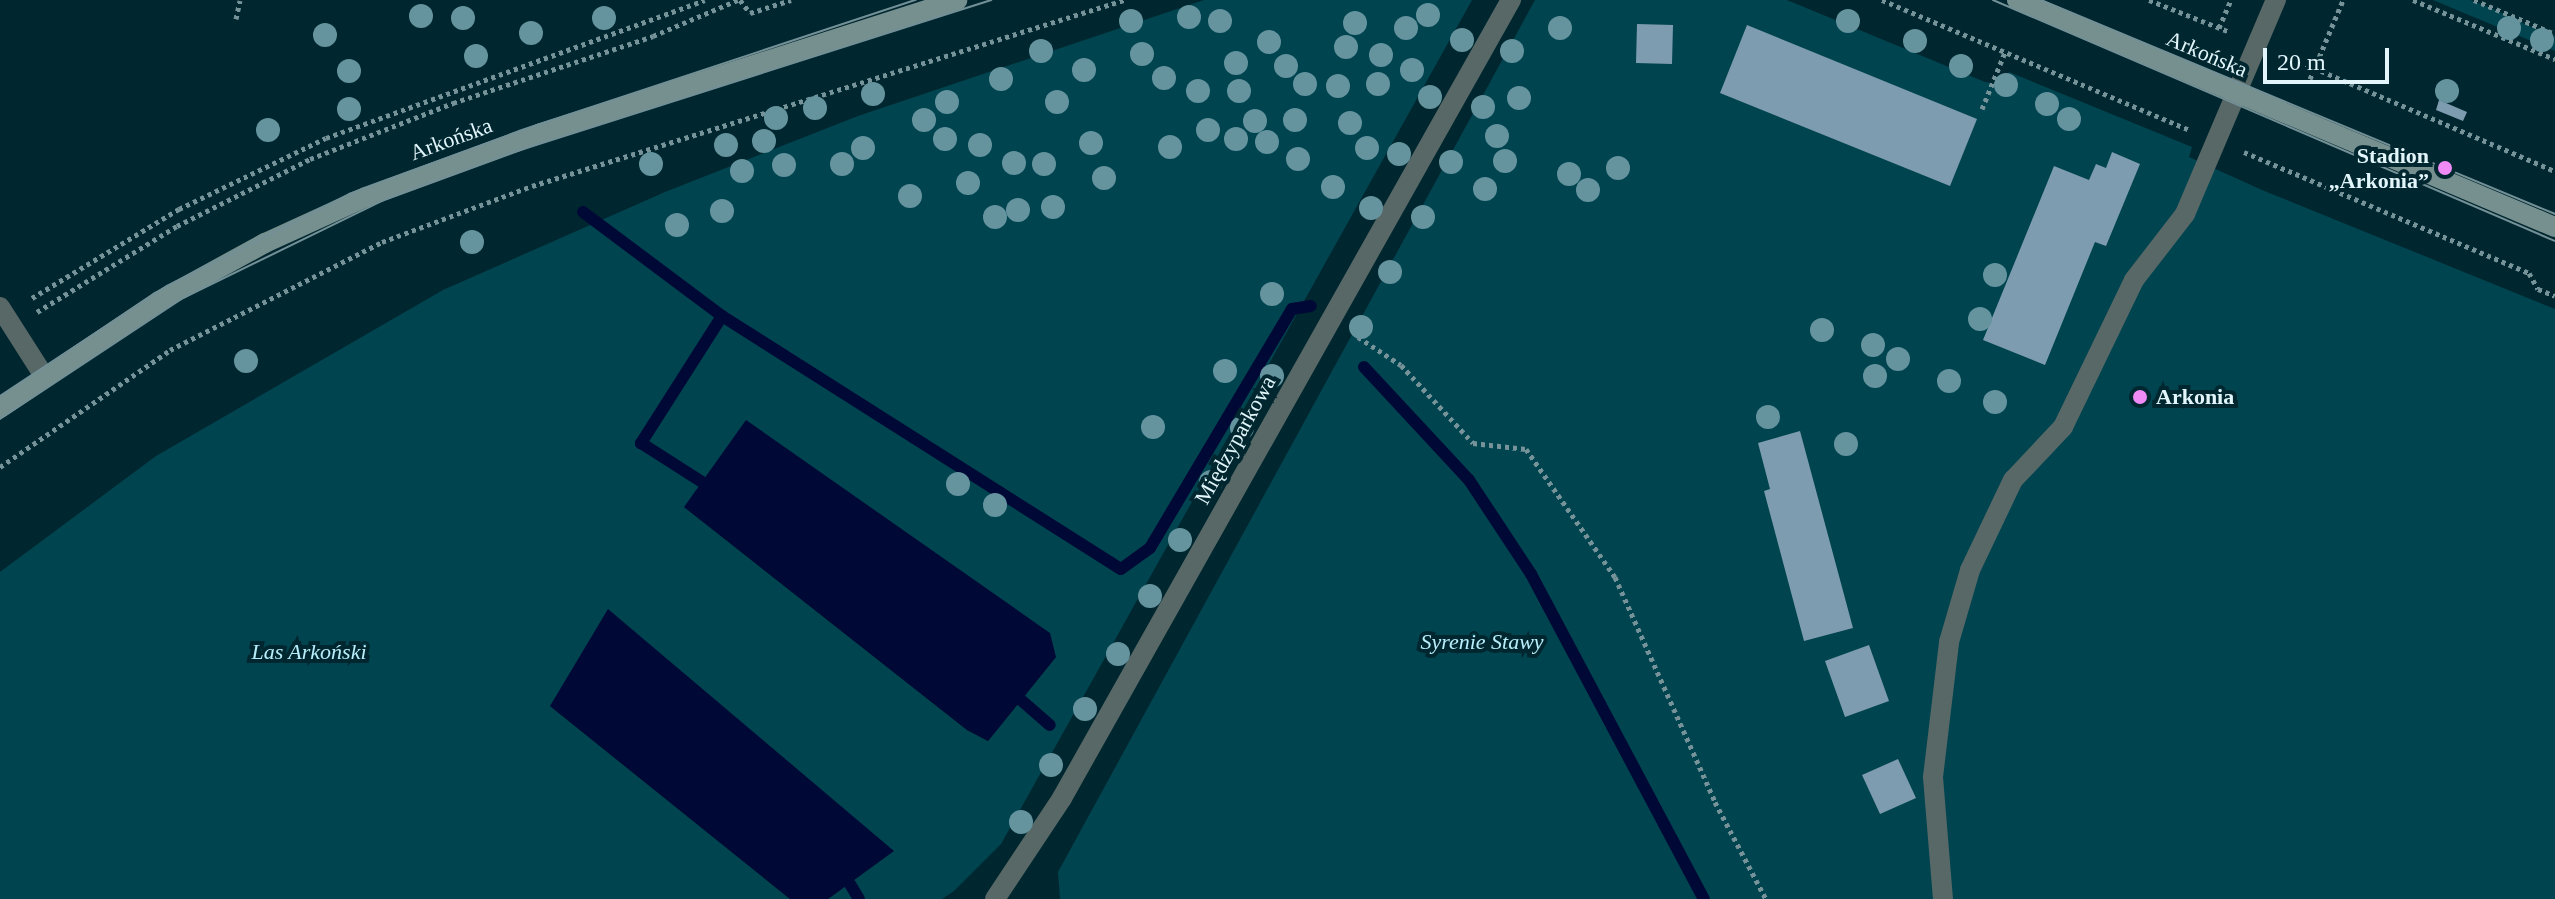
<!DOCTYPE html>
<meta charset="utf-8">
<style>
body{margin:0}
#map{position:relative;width:2555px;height:899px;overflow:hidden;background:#00272f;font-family:"Times New Roman",serif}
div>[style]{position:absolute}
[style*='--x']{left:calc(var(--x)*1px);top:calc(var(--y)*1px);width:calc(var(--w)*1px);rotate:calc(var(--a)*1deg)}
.green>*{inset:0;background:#004450}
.water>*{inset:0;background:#000935}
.stream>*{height:12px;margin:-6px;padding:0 6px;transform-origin:6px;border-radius:6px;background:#000935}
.building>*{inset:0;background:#7e9caf}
.path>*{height:5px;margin-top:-2.5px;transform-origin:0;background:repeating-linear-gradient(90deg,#769399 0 4px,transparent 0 8px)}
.lane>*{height:20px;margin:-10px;padding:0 10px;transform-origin:10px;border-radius:10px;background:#586867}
.street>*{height:20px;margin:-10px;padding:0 10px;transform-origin:10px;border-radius:10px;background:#586867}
.secondary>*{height:20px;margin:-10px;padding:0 10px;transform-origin:10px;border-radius:10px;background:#76908f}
.tram>*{height:2px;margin:-1px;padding:0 1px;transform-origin:1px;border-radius:1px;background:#739097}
.trees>*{width:24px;height:24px;margin:-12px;border-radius:50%;background:#65949f}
.dots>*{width:22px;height:22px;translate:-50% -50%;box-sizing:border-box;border:4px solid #00272f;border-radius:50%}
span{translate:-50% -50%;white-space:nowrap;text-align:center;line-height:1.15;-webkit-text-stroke:8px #00272f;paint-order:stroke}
.street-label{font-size:22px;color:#e1f5fa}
.poi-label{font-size:22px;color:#e1f5fa;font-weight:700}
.right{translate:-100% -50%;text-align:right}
.left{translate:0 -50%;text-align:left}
.park-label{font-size:22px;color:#b8eefb;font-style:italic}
.scale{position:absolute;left:2263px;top:48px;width:126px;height:36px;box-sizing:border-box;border:4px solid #e1f5fa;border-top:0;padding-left:10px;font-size:24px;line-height:28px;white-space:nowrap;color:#e1f5fa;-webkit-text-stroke:6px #00272f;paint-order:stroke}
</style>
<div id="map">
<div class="green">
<div style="clip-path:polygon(evenodd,1204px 0,1472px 0,1001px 844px,954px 891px,942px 899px,828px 899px,893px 851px,550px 706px,790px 899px,0 899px,0 572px,156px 456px,443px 290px,665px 192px,858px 116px,1204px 0,684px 507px,1056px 657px,988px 741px,967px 730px,684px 507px)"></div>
<div style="clip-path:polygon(1535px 0,1787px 0,1985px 82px,1998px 84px,2009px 72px,2192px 147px,2189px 157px,2262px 190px,2555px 309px,2555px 899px,1060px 899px,1058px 872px)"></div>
<div style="clip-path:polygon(2433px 0,2470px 0,2491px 8px,2555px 38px,2555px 51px)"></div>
</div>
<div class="water">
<div style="clip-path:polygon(746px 420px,1050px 633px,1056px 657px,988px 741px,967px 730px,684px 507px)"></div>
<div style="clip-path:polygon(608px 609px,894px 851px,828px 899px,790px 899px,550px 706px)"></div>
</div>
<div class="stream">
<div style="--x:583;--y:212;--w:174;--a:36.8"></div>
<div style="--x:722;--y:316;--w:151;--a:122.5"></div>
<div style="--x:641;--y:443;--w:72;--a:32.6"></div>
<div style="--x:722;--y:316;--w:472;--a:32.4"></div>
<div style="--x:1121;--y:569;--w:36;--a:-36"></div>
<div style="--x:1150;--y:548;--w:278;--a:-59.3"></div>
<div style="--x:1292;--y:309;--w:19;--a:-9"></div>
<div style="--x:1364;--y:367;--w:154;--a:47.1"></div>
<div style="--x:1469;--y:480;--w:113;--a:56.6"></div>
<div style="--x:1531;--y:574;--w:368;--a:62"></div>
<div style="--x:1021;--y:700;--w:38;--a:41"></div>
<div style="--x:850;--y:884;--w:17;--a:59"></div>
</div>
<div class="building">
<div style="clip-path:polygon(1637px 24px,1673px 25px,1672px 64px,1636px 63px)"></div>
<div style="clip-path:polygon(1747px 25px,1977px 119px,1950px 186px,1720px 93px)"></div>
<div style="clip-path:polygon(2439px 100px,2467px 112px,2463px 121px,2436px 110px)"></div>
<div style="clip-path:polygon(2112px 152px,2140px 164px,2106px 246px,2095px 242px,2045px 365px,1983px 340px,2054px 166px,2089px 180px,2096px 164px,2106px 168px)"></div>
<div style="clip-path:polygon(1800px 431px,1853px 628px,1804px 641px,1764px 491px,1770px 489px,1758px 443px)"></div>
<div style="clip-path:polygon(1869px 645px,1889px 701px,1845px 717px,1825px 661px)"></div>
<div style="clip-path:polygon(1898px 759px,1916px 798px,1880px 814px,1862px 775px)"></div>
</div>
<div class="path">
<div style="--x:740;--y:0;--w:16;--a:52"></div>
<div style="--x:750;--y:13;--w:43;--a:-17.6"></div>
<div style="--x:1882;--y:0;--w:334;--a:22.9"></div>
<div style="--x:2149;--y:0;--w:87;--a:21.6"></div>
<div style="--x:2413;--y:0;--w:154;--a:22.6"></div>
<div style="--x:2474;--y:0;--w:88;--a:22.8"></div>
<div style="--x:236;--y:19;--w:19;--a:-78"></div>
<div style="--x:2219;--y:28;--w:30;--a:-67"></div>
<div style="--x:2284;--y:55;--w:295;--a:23.2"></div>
<div style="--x:2310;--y:79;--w:86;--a:-67.3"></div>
<div style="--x:1982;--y:109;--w:61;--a:-68"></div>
<div style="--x:2244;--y:152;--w:310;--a:23"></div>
<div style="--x:2529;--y:273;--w:18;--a:61"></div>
<div style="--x:2538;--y:289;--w:18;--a:22"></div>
<div style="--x:32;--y:298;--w:172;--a:-31.2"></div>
<div style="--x:179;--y:209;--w:163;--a:-25.8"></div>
<div style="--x:326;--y:138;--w:403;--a:-20"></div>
<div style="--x:37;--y:312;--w:164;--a:-31.6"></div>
<div style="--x:177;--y:226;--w:149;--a:-26.7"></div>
<div style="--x:310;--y:159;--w:154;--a:-21.4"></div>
<div style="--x:453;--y:103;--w:211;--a:-18.5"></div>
<div style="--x:653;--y:36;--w:92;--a:-23"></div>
<div style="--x:1358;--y:337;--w:51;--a:33.1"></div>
<div style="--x:1401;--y:365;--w:106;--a:47.3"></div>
<div style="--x:1473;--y:443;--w:53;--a:6.5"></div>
<div style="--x:1526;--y:449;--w:156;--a:55.2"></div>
<div style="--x:1615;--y:577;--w:246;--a:66"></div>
<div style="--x:1715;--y:802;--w:110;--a:62.3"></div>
<div style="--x:0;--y:467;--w:206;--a:-34.5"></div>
<div style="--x:170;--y:350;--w:238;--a:-27"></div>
<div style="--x:382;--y:242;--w:160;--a:-20.5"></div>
<div style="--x:532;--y:186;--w:621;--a:-17.44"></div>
</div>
<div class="lane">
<div style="--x:0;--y:307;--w:82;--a:57.5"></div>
<div style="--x:1943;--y:899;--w:122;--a:-94.7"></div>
<div style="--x:1933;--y:777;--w:136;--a:-83.2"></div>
<div style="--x:1949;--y:642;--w:75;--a:-73.7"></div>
<div style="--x:1970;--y:570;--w:100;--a:-64.5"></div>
<div style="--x:2013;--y:480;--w:73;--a:-46.7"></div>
<div style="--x:2063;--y:427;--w:163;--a:-64.2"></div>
<div style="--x:2134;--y:280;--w:83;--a:-52.3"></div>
<div style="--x:2185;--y:214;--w:233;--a:-67"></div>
</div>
<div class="street">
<div style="--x:995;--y:899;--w:121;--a:-56.4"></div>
<div style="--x:1062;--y:798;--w:916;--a:-60.64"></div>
</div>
<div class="secondary">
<div style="--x:2017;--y:0;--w:584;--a:22.88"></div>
<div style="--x:0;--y:408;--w:192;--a:-33.9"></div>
<div style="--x:159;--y:301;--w:121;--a:-28.7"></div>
<div style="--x:265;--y:243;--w:111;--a:-24.5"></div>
<div style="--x:366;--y:197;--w:186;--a:-20.1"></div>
<div style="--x:541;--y:133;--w:437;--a:-17.7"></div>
</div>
<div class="tram">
<div style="--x:1993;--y:0;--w:611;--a:23.21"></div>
<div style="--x:2041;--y:0;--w:557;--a:22.6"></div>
<div style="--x:0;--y:396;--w:200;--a:-33.4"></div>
<div style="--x:167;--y:286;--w:204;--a:-26.8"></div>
<div style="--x:349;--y:194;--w:181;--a:-20.3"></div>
<div style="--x:519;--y:131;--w:418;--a:-18.3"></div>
<div style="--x:0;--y:419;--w:219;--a:-33.5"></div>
<div style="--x:183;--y:298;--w:226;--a:-26"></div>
<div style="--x:386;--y:199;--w:136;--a:-20.2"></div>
<div style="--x:514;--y:152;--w:501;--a:-17.67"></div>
</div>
<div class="trees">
<div style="left:1428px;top:15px"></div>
<div style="left:421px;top:16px"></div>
<div style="left:1189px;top:17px"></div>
<div style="left:463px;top:18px"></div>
<div style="left:604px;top:18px"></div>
<div style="left:1131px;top:21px"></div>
<div style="left:1220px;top:21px"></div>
<div style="left:1848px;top:21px"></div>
<div style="left:1355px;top:23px"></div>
<div style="left:1406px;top:28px"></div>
<div style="left:1560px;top:28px"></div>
<div style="left:2509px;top:28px"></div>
<div style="left:531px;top:33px"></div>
<div style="left:325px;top:35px"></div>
<div style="left:1462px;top:40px"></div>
<div style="left:2542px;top:40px"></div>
<div style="left:1915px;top:41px"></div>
<div style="left:1269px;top:42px"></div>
<div style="left:1346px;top:47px"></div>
<div style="left:1041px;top:51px"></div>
<div style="left:1512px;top:51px"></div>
<div style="left:1142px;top:54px"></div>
<div style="left:1381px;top:55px"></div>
<div style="left:476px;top:56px"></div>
<div style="left:1236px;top:63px"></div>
<div style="left:1286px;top:66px"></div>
<div style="left:1961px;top:66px"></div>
<div style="left:1084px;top:70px"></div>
<div style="left:1412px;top:70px"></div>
<div style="left:349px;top:71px"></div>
<div style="left:1164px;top:78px"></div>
<div style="left:1001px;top:79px"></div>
<div style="left:1305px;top:84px"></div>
<div style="left:1378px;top:84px"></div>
<div style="left:2006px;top:85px"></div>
<div style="left:1338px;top:86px"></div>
<div style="left:1198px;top:91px"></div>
<div style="left:1239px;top:91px"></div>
<div style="left:2447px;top:91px"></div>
<div style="left:873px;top:94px"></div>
<div style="left:1430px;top:97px"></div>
<div style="left:1519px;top:98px"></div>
<div style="left:947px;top:102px"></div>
<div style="left:1057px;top:102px"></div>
<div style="left:2047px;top:104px"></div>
<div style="left:1483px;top:107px"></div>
<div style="left:815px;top:108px"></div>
<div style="left:349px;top:109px"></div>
<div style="left:776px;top:118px"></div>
<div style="left:2069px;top:119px"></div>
<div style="left:924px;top:120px"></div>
<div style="left:1295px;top:120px"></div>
<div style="left:1255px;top:121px"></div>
<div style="left:1350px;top:123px"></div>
<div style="left:268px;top:130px"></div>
<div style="left:1208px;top:130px"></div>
<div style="left:1497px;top:136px"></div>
<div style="left:945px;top:139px"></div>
<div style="left:1236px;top:139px"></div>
<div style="left:764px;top:141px"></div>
<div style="left:1267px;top:142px"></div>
<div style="left:1091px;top:143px"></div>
<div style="left:726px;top:145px"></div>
<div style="left:980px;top:145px"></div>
<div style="left:1170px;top:147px"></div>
<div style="left:863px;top:148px"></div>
<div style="left:1367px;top:148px"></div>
<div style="left:1399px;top:154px"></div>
<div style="left:1298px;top:159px"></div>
<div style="left:1505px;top:161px"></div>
<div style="left:1451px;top:162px"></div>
<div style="left:1014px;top:163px"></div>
<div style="left:651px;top:164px"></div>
<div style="left:842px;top:164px"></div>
<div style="left:1044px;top:164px"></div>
<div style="left:784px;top:165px"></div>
<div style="left:1618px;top:168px"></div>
<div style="left:742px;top:171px"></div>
<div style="left:1569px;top:174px"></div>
<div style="left:1104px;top:178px"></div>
<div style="left:968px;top:183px"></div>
<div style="left:1333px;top:187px"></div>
<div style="left:1485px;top:189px"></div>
<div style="left:1588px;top:190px"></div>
<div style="left:910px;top:196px"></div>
<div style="left:1053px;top:207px"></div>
<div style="left:1371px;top:208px"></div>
<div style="left:1018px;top:210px"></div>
<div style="left:722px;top:211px"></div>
<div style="left:995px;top:217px"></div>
<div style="left:1423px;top:217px"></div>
<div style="left:677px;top:225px"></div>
<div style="left:472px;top:242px"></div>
<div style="left:1390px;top:272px"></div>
<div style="left:1995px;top:275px"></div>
<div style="left:1272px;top:294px"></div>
<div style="left:1980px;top:319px"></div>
<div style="left:1361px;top:327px"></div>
<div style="left:1822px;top:330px"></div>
<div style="left:1873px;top:345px"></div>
<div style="left:1898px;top:359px"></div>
<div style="left:246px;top:361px"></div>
<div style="left:1225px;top:371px"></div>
<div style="left:1272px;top:376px"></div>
<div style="left:1875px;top:376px"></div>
<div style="left:1949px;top:381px"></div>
<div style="left:1995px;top:402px"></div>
<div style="left:1768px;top:417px"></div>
<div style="left:1153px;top:427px"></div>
<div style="left:1242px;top:428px"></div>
<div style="left:1846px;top:444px"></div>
<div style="left:1211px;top:482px"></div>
<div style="left:958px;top:484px"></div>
<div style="left:995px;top:505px"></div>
<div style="left:1180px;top:540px"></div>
<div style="left:1150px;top:596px"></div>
<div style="left:1118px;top:654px"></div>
<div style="left:1085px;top:709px"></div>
<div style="left:1051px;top:765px"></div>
<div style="left:1021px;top:822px"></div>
</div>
<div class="dots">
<div style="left:2445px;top:168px;background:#f08bf5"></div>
<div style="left:2140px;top:397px;background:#f08bf5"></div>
</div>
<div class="street-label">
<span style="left:2207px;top:54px;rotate:23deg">Arkońska</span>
<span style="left:451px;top:139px;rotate:-20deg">Arkońska</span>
<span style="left:1235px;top:440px;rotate:-61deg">Międzyparkowa</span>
</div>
<div class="poi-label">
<span class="right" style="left:2429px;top:168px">Stadion<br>„Arkonia”</span>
<span class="left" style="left:2156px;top:397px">Arkonia</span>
</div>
<div class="park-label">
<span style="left:1482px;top:642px">Syrenie Stawy</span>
<span style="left:309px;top:652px">Las Arkoński</span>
</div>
<div class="scale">20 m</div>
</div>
